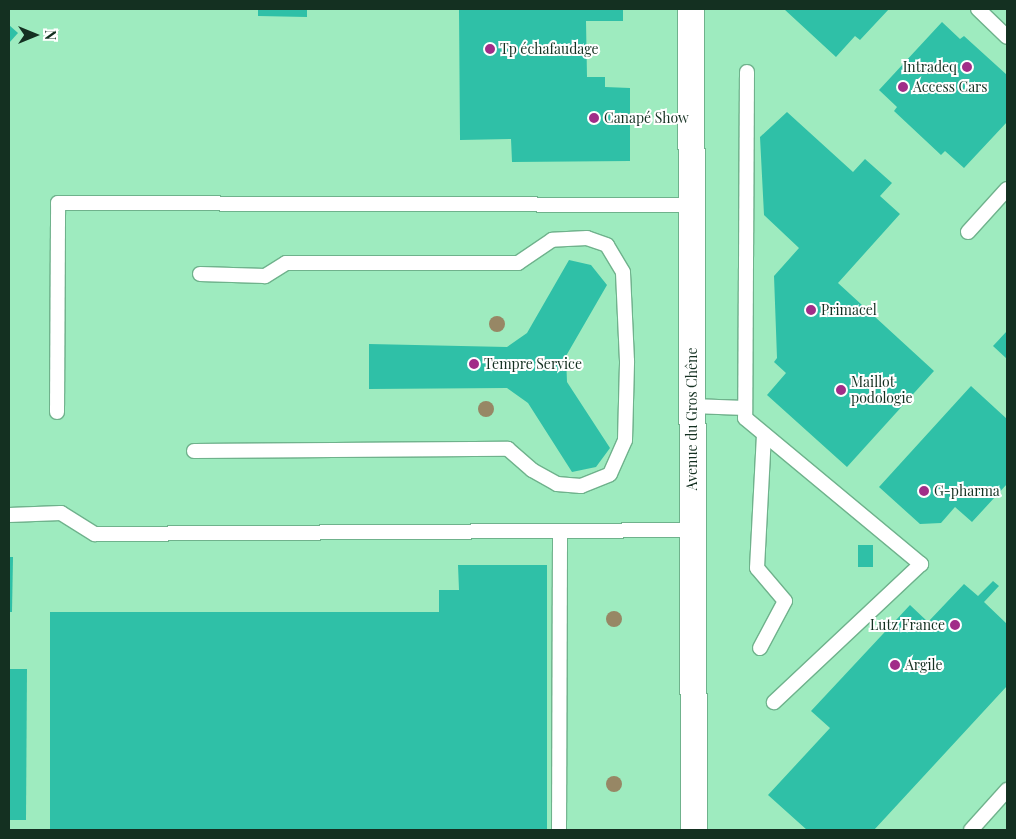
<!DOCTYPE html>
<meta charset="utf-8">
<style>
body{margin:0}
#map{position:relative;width:1016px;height:839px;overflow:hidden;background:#b1f5cd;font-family:"Playfair Display",serif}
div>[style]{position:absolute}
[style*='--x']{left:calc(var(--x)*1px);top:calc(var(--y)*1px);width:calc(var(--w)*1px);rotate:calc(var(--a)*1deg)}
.built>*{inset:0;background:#9eebbf}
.building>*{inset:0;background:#2fc0a7}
.roads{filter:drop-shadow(1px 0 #6fb28c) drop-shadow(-1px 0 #6fb28c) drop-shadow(0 1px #6fb28c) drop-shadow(0 -1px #6fb28c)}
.lane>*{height:14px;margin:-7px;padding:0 7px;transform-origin:7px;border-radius:7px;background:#fff}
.street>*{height:26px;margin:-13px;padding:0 13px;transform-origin:13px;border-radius:13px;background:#fff}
.trees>*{width:16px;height:16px;margin:-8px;border-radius:50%;background:#978765}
.dots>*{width:14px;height:14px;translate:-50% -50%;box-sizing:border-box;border:2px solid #fff;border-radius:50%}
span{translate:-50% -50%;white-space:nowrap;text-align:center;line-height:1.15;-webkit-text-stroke:4px #fff;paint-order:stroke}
.poi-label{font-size:14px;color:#143021}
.left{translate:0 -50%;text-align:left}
.right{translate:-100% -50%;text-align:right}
.street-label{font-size:14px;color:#143021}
.frame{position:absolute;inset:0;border:10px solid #143021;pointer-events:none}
.north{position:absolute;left:10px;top:10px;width:50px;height:50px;-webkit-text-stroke:4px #fff;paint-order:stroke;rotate:90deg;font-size:14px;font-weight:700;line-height:20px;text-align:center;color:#143021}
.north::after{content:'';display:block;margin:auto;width:18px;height:22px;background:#143021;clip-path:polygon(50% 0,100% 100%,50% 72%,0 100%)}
</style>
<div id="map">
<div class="built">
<div style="clip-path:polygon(9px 9px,1007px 9px,1007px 830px,9px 830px)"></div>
</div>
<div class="building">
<div style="clip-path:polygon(258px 9px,307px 9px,307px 17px,258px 16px)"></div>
<div style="clip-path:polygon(459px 9px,623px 9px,623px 21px,586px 21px,587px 77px,605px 77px,605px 87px,630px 88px,630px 161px,512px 162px,511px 139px,460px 140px)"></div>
<div style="clip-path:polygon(784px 9px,889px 9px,860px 40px,855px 36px,836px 57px)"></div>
<div style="clip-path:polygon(942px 22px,960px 39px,964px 36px,1007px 75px,1007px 122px,964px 168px,945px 151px,941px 155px,894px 111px,897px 107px,879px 90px)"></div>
<div style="clip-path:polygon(9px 25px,18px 33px,9px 43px)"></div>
<div style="clip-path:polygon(787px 112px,853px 172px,865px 159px,892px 183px,880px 196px,900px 214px,838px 283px,934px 371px,847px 467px,767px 395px,786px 373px,774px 362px,777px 358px,774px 276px,799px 248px,764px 215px,760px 137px)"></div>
<div style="clip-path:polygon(569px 260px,591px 265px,607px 285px,566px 356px,567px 382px,610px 448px,596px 467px,572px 472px,528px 403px,507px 388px,369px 389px,369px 344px,507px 347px,527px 333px)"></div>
<div style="clip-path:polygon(1007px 331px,1007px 359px,993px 346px)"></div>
<div style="clip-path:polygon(971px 386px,1007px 419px,1007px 484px,972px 522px,955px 507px,941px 523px,920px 524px,879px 487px)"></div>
<div style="clip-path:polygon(858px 545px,873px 545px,873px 567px,858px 567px)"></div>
<div style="clip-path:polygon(9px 557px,13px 557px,12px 612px,9px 612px)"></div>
<div style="clip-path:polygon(458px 565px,547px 565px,547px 830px,50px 830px,50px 612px,439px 612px,439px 590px,459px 590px)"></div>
<div style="clip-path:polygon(993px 581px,999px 586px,984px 602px,1007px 624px,1007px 686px,874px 830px,807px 830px,768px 795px,830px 728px,811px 711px,910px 605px,928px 622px,964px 584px,978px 596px)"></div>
<div style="clip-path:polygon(9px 669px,27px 669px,26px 820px,9px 820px)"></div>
</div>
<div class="roads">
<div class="lane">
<div style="--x:978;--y:9;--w:40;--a:44"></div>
<div style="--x:747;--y:72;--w:346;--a:90.3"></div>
<div style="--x:745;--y:418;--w:229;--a:39.7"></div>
<div style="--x:921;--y:564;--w:202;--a:136.8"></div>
<div style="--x:968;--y:232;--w:58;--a:-47.8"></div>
<div style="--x:692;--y:406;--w:53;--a:2.2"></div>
<div style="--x:57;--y:412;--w:209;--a:-89.7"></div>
<div style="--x:58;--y:203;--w:633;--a:0.18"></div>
<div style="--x:194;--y:451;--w:314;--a:-0.4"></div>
<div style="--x:508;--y:449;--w:32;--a:41"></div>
<div style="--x:532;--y:470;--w:29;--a:29"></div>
<div style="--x:557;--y:484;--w:24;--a:5"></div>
<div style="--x:581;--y:486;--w:31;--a:-22"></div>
<div style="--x:610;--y:474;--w:37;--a:-66"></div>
<div style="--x:625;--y:440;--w:79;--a:-88.5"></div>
<div style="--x:627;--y:361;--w:89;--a:-92.6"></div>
<div style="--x:623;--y:272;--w:31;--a:-121"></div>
<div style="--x:607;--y:245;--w:21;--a:-161"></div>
<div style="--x:587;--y:238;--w:35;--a:177"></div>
<div style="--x:552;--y:240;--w:41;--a:145.9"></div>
<div style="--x:518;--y:263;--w:232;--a:180"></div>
<div style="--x:286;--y:263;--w:25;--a:148"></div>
<div style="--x:265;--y:276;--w:65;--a:-178.2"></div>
<div style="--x:9;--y:515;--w:52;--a:-2.2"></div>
<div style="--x:61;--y:513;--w:40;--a:32"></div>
<div style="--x:95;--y:534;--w:598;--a:-0.38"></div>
<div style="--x:760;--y:648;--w:53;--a:-62"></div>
<div style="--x:785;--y:601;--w:43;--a:-130.3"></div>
<div style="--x:757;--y:568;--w:134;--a:-87"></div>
<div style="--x:559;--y:830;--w:299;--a:-89.8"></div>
<div style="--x:971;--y:830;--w:54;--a:-48"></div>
</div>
<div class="street">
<div style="--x:691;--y:9;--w:821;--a:89.79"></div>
</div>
</div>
<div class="trees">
<div style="left:497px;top:324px"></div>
<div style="left:486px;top:409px"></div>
<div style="left:614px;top:619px"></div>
<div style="left:614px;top:784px"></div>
</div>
<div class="dots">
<div style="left:490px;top:49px;background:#a12d88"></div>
<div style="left:967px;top:67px;background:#a12d88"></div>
<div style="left:903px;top:87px;background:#a12d88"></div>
<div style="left:594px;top:118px;background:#a12d88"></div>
<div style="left:811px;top:310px;background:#a12d88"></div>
<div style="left:474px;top:364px;background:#a12d88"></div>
<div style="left:841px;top:390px;background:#a12d88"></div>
<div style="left:924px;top:491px;background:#a12d88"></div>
<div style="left:955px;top:625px;background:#a12d88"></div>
<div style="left:895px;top:665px;background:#a12d88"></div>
</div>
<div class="poi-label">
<span class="left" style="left:500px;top:49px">Tp échafaudage</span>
<span class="right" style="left:957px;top:67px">Intradeq</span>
<span class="left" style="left:913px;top:87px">Access Cars</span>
<span class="left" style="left:604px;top:118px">Canapé Show</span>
<span class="left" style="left:821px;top:310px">Primacel</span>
<span class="left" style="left:484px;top:364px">Tempre Service</span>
<span class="left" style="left:851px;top:390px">Maillot<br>podologie</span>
<span class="left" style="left:934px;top:491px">G-pharma</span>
<span class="right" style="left:945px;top:625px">Lutz France</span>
<span class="left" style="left:905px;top:665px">Argile</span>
</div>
<div class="street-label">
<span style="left:692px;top:419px;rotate:-90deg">Avenue du Gros Chêne</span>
</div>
<div class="frame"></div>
<div class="north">N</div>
</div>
